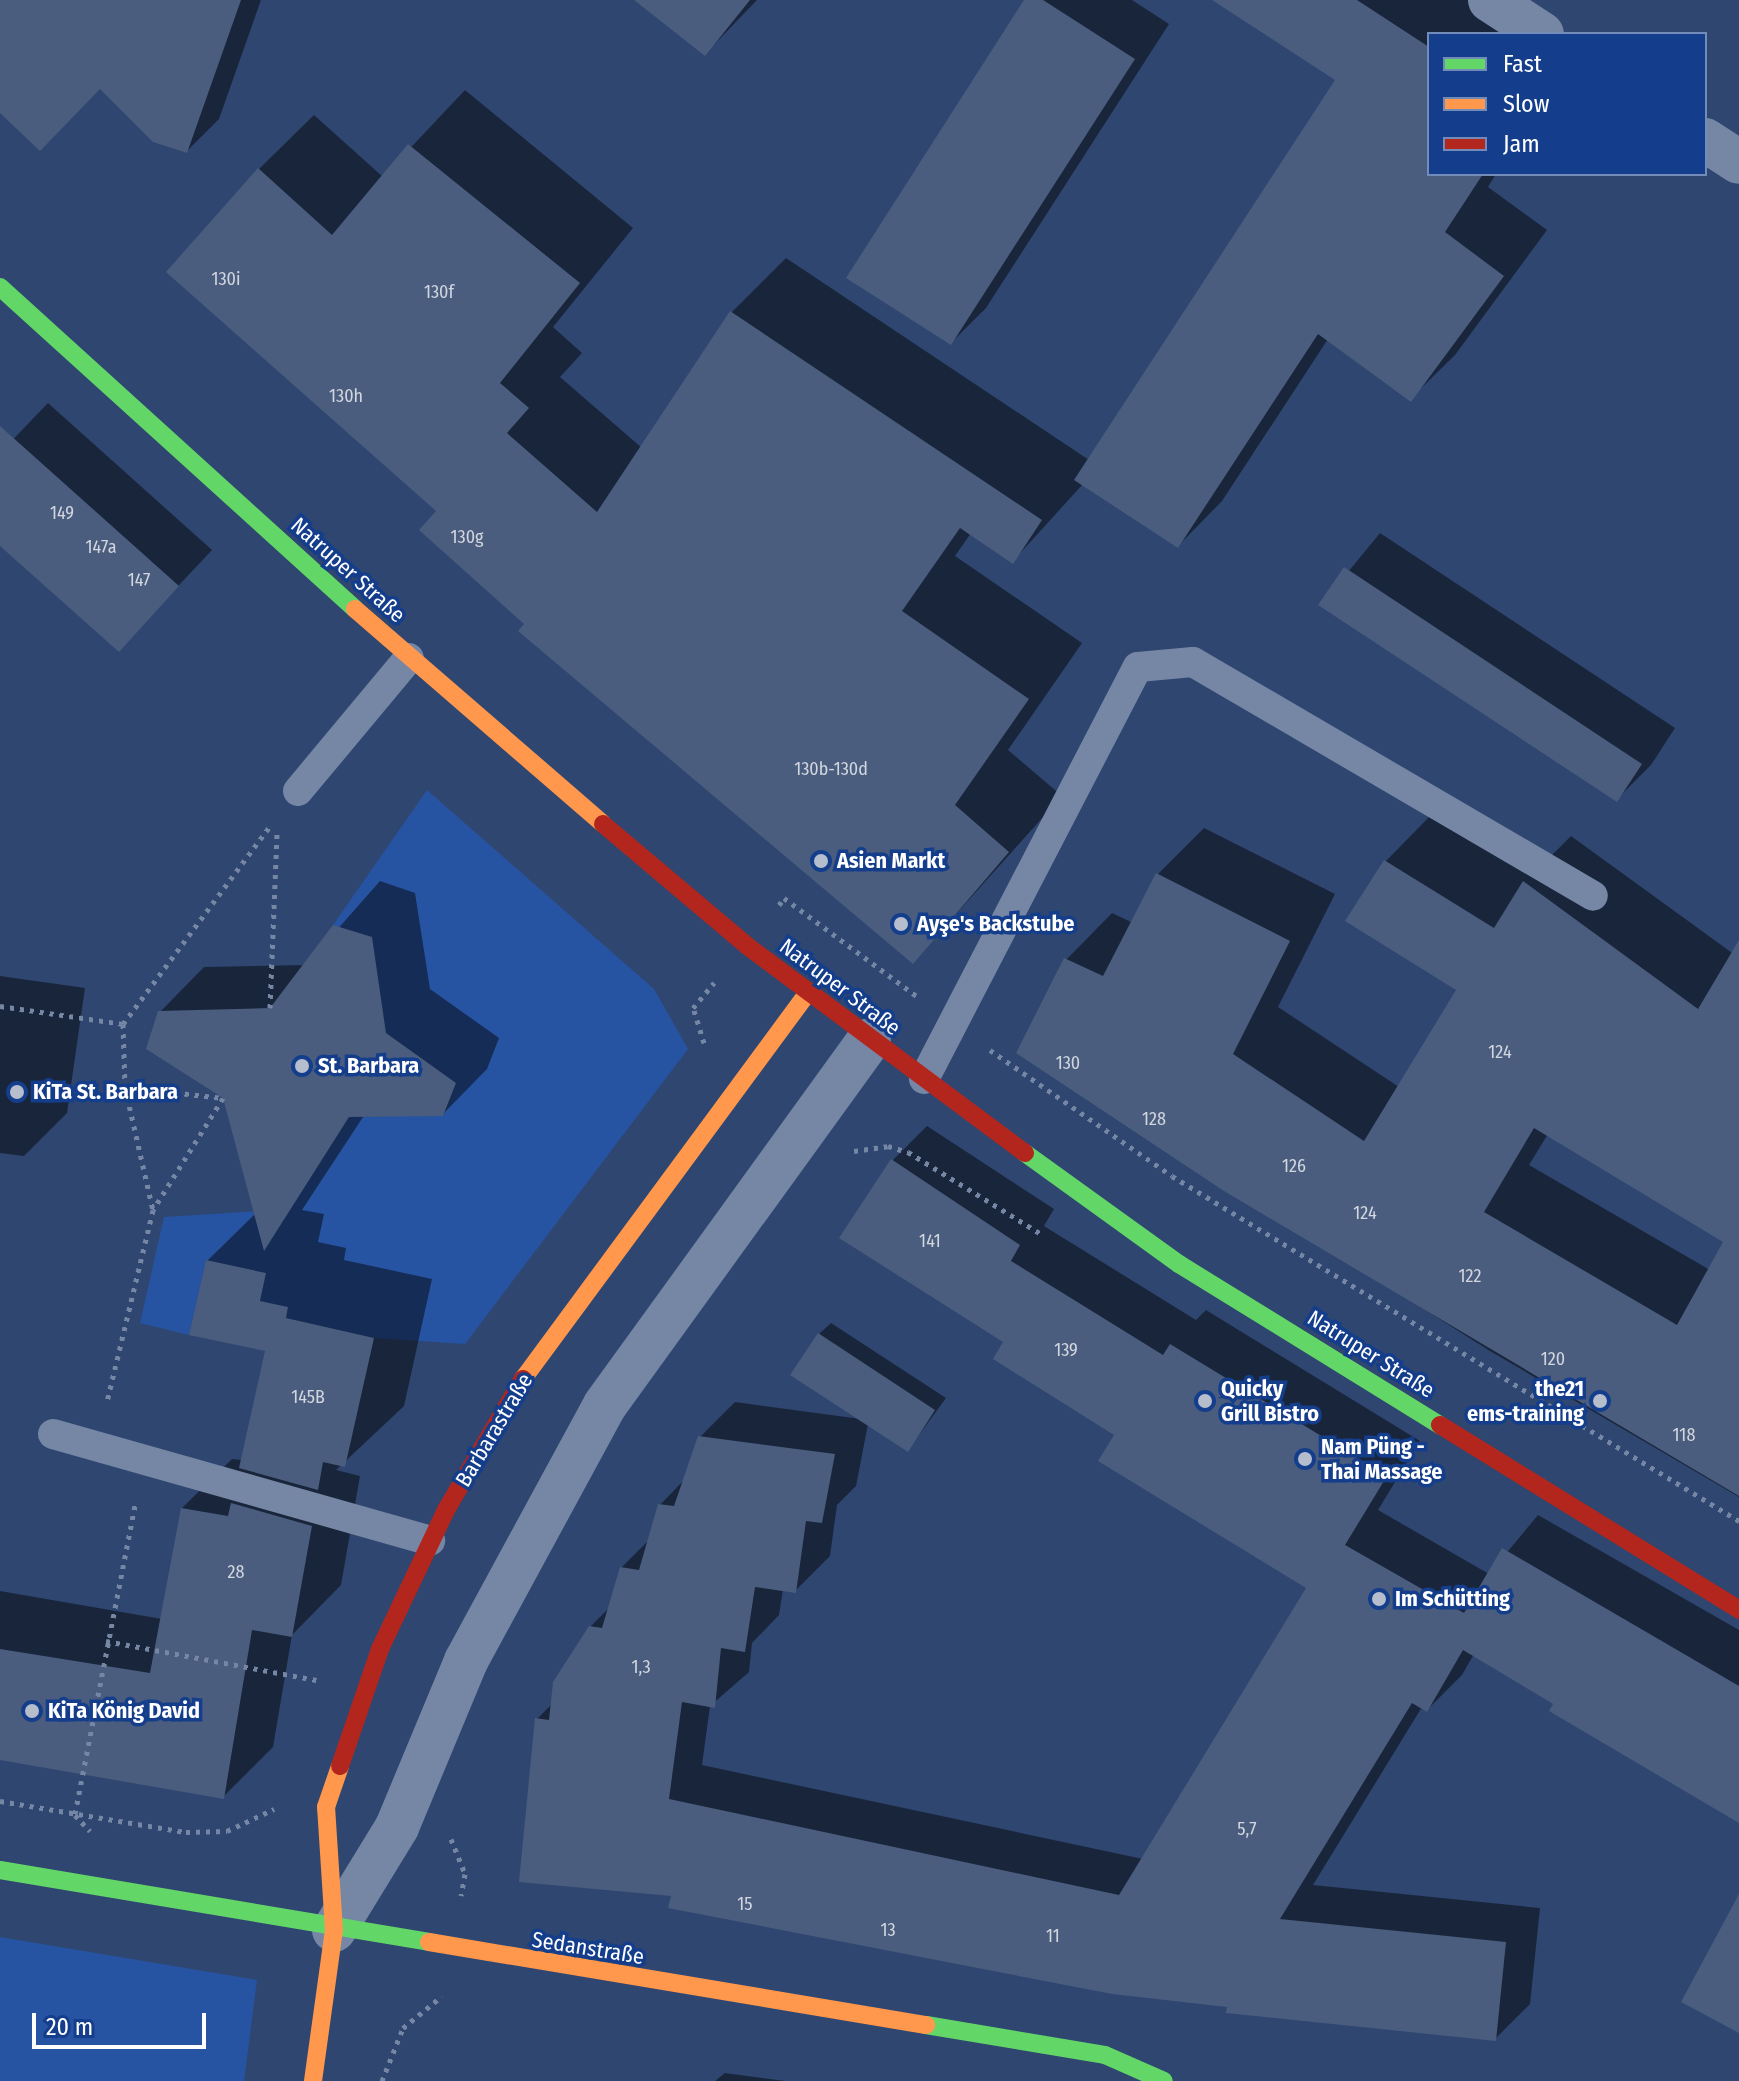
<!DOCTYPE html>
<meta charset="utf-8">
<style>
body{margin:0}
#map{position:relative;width:1739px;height:2081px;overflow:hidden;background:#2f4670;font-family:"Fira Sans Condensed",sans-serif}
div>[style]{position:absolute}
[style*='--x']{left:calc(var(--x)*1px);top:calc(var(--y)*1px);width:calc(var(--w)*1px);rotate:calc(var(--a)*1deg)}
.green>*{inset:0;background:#2754a2}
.shadow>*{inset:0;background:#0007}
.building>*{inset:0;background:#4a5d7e}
.path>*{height:5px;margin-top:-2.5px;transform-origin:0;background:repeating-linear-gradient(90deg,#7687a5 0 4px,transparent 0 10px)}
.lane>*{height:30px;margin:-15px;padding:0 15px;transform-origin:15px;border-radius:15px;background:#7687a5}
.street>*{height:44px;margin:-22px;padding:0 22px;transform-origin:22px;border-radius:22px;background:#7687a5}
.fast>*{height:18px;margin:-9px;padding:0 9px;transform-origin:9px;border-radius:9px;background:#63d668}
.slow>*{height:18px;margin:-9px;padding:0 9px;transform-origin:9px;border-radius:9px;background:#ff974d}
.jam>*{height:18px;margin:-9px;padding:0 9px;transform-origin:9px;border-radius:9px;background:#b3261e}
.dots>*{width:22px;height:22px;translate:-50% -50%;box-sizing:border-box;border:4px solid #143e8b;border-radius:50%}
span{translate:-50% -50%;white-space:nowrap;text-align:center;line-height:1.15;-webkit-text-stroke:7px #143e8b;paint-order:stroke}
.number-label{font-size:18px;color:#d2d6df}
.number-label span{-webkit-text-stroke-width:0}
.street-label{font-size:22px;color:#fff}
.poi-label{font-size:22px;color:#fff;font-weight:700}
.left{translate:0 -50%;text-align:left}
.right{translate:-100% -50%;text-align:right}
.legend{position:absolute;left:1427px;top:32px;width:280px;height:144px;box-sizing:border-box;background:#143e8b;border:2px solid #728bb9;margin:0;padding:10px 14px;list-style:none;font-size:24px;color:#fff}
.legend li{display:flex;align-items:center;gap:16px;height:40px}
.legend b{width:40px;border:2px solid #728bb9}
.scale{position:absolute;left:32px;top:2013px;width:174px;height:36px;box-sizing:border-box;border:4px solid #fff;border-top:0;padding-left:10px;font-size:24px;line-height:28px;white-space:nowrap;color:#fff;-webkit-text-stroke:6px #143e8b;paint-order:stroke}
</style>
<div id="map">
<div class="green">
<div style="clip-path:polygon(427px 790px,654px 989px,688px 1049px,465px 1344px,374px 1338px,286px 1318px,288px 1307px,260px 1301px,266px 1273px,206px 1260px,189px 1335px,140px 1323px,164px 1217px,290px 1209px,349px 1117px,444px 1115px,456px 1083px,386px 1033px,371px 937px,333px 925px)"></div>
<div style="clip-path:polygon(0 1937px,257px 1980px,244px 2081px,0 2081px)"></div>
</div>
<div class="shadow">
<div style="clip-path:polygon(0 0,261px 0,219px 119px,187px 151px,100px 87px,0 108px)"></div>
<div style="clip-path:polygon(638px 0,757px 0,705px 54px)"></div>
<div style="clip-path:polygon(1027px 0,1132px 0,1169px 24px,986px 308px,951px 343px)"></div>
<div style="clip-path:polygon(1216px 0,1469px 0,1522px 34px,1429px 34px,1429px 174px,1496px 174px,1488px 187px,1547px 230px,1455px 355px,1410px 399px,1328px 339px,1222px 501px,1178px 546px,1083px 484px,1013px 561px,971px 533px,955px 556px,1082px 643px,1008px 750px,1062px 796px,913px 962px,527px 624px,439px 511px,259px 169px,314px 115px,383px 177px,465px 90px,633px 228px,553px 327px,582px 353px,560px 377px,642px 448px,731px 313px,786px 258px,1089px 460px,1338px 79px)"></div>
<div style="clip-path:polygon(48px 403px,212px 550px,119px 649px,0 543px,0 453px)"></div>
<div style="clip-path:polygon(1380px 533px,1675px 728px,1651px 765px,1616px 800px,1321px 605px)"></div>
<div style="clip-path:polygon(evenodd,1432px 814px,1532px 875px,1571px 836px,1735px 955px,1739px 951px,1739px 1497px,1490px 1351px,1018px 1052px,1066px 960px,1112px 913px,1131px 922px,1158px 874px,1204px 828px,1335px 894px,1278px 1007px,1399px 1087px,1459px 989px,1348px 920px,1386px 861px,1432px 814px,1548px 1134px,1726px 1241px,1710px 1270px,1529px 1165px,1548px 1134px)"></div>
<div style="clip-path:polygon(380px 881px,415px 893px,430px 989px,499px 1038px,487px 1069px,443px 1114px,365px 1114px,302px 1210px,324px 1214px,318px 1242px,346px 1248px,344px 1260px,432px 1279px,404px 1406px,336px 1470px,360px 1476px,341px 1585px,292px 1635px,273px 1747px,223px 1797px,0 1758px,0 1591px,162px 1619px,182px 1508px,232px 1459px,242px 1460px,267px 1350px,207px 1261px,256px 1213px,225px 1097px,160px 1012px,204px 967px,306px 965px)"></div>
<div style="clip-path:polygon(0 976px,85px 988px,67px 1113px,24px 1156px,0 1153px)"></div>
<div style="clip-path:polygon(927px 1126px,1054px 1209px,1044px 1226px,1196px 1320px,1206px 1310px,1420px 1441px,1378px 1510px,1489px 1574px,1538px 1515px,1739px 1630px,1739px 1821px,1474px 1654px,1462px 1675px,1427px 1710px,1422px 1707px,1313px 1885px,1540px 1908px,1530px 2004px,1495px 2039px,1229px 2005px,673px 1894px,537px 1719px,553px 1703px,590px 1627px,610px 1607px,621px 1568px,650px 1539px,660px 1505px,685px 1479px,700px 1437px,735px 1402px,861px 1419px,819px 1334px,831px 1323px,946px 1398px,908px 1450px,868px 1424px,856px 1486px,837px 1505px,830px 1556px,795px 1591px,783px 1589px,779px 1615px,752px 1643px,749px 1672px,710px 1706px,702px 1765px,1143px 1859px,1308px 1587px,1006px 1341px,892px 1161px)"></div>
<div style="clip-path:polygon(725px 2073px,785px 2081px,715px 2081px)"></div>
</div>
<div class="building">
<div style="clip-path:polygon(0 0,241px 0,187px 153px,153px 142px,100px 89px,40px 151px,0 113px)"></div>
<div style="clip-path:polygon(634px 0,750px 0,705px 56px)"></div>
<div style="clip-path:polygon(1024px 0,1043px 0,1135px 59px,951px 345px,846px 278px)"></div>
<div style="clip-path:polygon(1212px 0,1357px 0,1429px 47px,1429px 174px,1483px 174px,1445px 232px,1504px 276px,1411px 402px,1318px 334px,1178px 548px,1074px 480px,1335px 80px)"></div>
<div style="clip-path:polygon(408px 144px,580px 283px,500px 383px,529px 408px,507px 433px,597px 512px,730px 311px,1042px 520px,1013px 564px,960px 528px,902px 611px,1029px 699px,955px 805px,1009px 852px,913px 964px,518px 631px,524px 624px,419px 530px,436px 511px,166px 272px,258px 168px,332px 235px)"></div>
<div style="clip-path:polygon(0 426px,179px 586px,119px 652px,0 546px)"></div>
<div style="clip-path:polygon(1344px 567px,1642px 764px,1617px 802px,1318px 605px)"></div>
<div style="clip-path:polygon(evenodd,1384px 860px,1494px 928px,1523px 881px,1698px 1009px,1739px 940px,1739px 1496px,1224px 1191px,1016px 1053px,1064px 958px,1103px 976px,1156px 873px,1290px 941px,1233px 1054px,1364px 1141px,1456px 990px,1345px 921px,1384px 860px,1534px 1128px,1723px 1242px,1677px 1325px,1484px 1212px,1534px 1128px)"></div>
<div style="clip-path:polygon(333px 925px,372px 937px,386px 1033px,456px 1083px,443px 1116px,349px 1117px,264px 1251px,223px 1098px,146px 1049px,158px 1011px,270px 1008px)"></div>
<div style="clip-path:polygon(891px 1159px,1020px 1245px,1011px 1261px,1163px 1355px,1170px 1344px,1387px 1476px,1345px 1545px,1464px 1613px,1502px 1548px,1739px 1686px,1739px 1823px,1549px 1711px,1553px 1704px,1463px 1650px,1427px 1712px,1412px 1703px,1280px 1919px,1506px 1942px,1496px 2041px,1226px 2013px,1227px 2007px,1112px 1994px,668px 1908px,671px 1896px,519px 1882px,535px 1718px,549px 1720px,553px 1682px,589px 1626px,602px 1628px,620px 1567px,639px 1570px,658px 1504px,674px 1506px,698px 1436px,835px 1454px,822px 1523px,806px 1521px,796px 1593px,755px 1587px,745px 1652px,721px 1648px,715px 1708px,682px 1702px,669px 1799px,1119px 1895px,1306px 1588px,1098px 1461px,1114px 1435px,993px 1359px,1003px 1342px,839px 1238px)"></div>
<div style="clip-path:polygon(206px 1260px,266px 1273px,260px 1301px,288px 1307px,286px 1318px,374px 1338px,345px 1467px,323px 1462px,318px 1490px,239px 1468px,265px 1351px,189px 1335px)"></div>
<div style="clip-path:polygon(818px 1333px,935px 1410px,908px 1452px,790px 1375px)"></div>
<div style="clip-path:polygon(231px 1503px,312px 1526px,292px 1637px,252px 1630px,224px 1799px,0 1760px,0 1649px,150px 1673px,181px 1508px,228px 1516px)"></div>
<div style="clip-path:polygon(1739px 1894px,1739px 2033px,1681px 2002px)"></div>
</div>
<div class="path">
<div style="--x:779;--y:905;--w:9;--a:-54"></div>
<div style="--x:784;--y:898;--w:167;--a:36.5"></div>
<div style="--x:0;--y:1006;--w:124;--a:8.3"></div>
<div style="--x:123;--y:1024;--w:63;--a:88.2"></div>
<div style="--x:125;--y:1087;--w:99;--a:6.4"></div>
<div style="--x:223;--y:1098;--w:132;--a:122"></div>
<div style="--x:153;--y:1210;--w:197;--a:103.5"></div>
<div style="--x:270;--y:1008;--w:178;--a:-87.7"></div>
<div style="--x:123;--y:1024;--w:247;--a:-53.4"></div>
<div style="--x:704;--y:1043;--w:37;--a:-107"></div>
<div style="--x:693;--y:1008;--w:33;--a:-50"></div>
<div style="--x:990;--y:1050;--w:221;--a:34.7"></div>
<div style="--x:1172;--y:1176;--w:664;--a:31.32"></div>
<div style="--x:125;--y:1087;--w:126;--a:77.2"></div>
<div style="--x:854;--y:1151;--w:34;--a:-8"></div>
<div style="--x:888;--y:1146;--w:21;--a:17"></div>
<div style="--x:908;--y:1152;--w:158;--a:31.6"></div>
<div style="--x:106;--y:1641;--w:214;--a:10.5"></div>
<div style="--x:0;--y:1801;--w:189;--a:9.5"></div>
<div style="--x:186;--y:1832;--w:41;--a:-1.4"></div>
<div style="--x:227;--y:1831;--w:52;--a:-25.1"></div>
<div style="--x:75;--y:1814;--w:316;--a:-79"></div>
<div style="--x:75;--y:1815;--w:22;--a:47"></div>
<div style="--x:451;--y:1839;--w:38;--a:68"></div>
<div style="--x:465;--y:1874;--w:22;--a:100"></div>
<div style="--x:382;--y:2081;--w:57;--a:-68.4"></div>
<div style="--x:403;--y:2028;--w:50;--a:-39.4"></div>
</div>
<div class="lane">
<div style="--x:298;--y:791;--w:173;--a:-50.2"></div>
<div style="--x:924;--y:1079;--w:464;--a:-62.6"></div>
<div style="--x:1138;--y:667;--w:55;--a:-5.2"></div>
<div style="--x:1193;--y:662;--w:463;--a:30.3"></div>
<div style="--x:53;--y:1434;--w:392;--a:15.8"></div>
</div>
<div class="street">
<div style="--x:1490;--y:0;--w:62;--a:33.2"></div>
<div style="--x:1705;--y:140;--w:40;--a:32.9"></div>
<div style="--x:334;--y:1930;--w:121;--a:-58.5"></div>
<div style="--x:397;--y:1827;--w:180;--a:-67.4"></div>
<div style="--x:466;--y:1661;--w:291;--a:-61.5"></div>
<div style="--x:605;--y:1405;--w:450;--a:-54.1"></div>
</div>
<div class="fast">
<div style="--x:0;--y:287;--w:479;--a:42.2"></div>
<div style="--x:1025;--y:1153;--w:190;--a:35.8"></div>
<div style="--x:1179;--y:1264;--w:307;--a:31.7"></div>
<div style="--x:0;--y:1870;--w:435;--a:9.5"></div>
<div style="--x:926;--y:2025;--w:181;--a:9.5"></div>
<div style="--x:1105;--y:2055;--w:64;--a:23.8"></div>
</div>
<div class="slow">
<div style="--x:355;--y:609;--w:328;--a:40.9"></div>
<div style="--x:523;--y:1379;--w:481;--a:-53.6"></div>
<div style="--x:429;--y:1942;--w:504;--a:9.48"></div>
<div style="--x:313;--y:2081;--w:152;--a:-82.1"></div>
<div style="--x:334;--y:1930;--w:123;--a:-93.7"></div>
<div style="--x:326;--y:1807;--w:43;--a:-71.1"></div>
</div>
<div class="jam">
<div style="--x:603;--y:824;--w:187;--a:40.2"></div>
<div style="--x:746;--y:945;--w:348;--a:36.7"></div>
<div style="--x:1440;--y:1425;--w:352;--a:31.7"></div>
<div style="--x:340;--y:1766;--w:124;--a:-71.1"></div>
<div style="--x:380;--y:1649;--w:154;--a:-64.6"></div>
<div style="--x:446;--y:1510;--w:152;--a:-59.6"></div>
</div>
<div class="dots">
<div style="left:821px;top:861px;background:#b6becd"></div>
<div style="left:901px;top:924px;background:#b6becd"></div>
<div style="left:302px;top:1066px;background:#b6becd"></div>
<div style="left:17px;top:1092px;background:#b6becd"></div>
<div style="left:1205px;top:1401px;background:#b6becd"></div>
<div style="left:1600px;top:1401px;background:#b6becd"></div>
<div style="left:1305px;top:1459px;background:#b6becd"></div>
<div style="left:1379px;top:1599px;background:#b6becd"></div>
<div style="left:32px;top:1711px;background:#b6becd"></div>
</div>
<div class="number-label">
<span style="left:226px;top:279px">130i</span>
<span style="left:439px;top:292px">130f</span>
<span style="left:346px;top:396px">130h</span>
<span style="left:62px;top:513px">149</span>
<span style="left:467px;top:537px">130g</span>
<span style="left:101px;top:547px">147a</span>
<span style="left:139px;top:580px">147</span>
<span style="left:831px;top:769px">130b-130d</span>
<span style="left:1500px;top:1052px">124</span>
<span style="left:1068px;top:1063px">130</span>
<span style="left:1154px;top:1119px">128</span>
<span style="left:1294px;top:1166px">126</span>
<span style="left:1365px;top:1213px">124</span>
<span style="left:930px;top:1241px">141</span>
<span style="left:1470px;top:1276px">122</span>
<span style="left:1066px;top:1350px">139</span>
<span style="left:1553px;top:1359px">120</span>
<span style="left:308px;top:1397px">145B</span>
<span style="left:1684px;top:1435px">118</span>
<span style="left:236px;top:1572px">28</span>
<span style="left:641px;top:1667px">1,3</span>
<span style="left:1247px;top:1829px">5,7</span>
<span style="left:745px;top:1904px">15</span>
<span style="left:888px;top:1930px">13</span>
<span style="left:1053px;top:1936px">11</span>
</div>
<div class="street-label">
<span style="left:348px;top:570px;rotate:42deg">Natruper Straße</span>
<span style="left:840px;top:987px;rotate:37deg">Natruper Straße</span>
<span style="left:1371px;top:1354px;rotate:32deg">Natruper Straße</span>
<span style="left:494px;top:1430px;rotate:-59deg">Barbarastraße</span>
<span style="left:588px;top:1948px;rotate:9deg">Sedanstraße</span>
</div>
<div class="poi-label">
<span class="left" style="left:837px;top:861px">Asien Markt</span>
<span class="left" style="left:917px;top:924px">Ayşe's Backstube</span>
<span class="left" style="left:318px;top:1066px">St. Barbara</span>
<span class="left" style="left:33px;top:1092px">KiTa St. Barbara</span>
<span class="left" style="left:1221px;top:1401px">Quicky<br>Grill Bistro</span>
<span class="right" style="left:1584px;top:1401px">the21<br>ems-training</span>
<span class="left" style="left:1321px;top:1459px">Nam Püng -<br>Thai Massage</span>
<span class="left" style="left:1395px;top:1599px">Im Schütting</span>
<span class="left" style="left:48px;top:1711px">KiTa König David</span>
</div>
<ul class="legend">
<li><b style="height:10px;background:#63d668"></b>Fast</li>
<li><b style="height:10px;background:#ff974d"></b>Slow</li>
<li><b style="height:10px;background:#b3261e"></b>Jam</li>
</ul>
<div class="scale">20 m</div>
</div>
